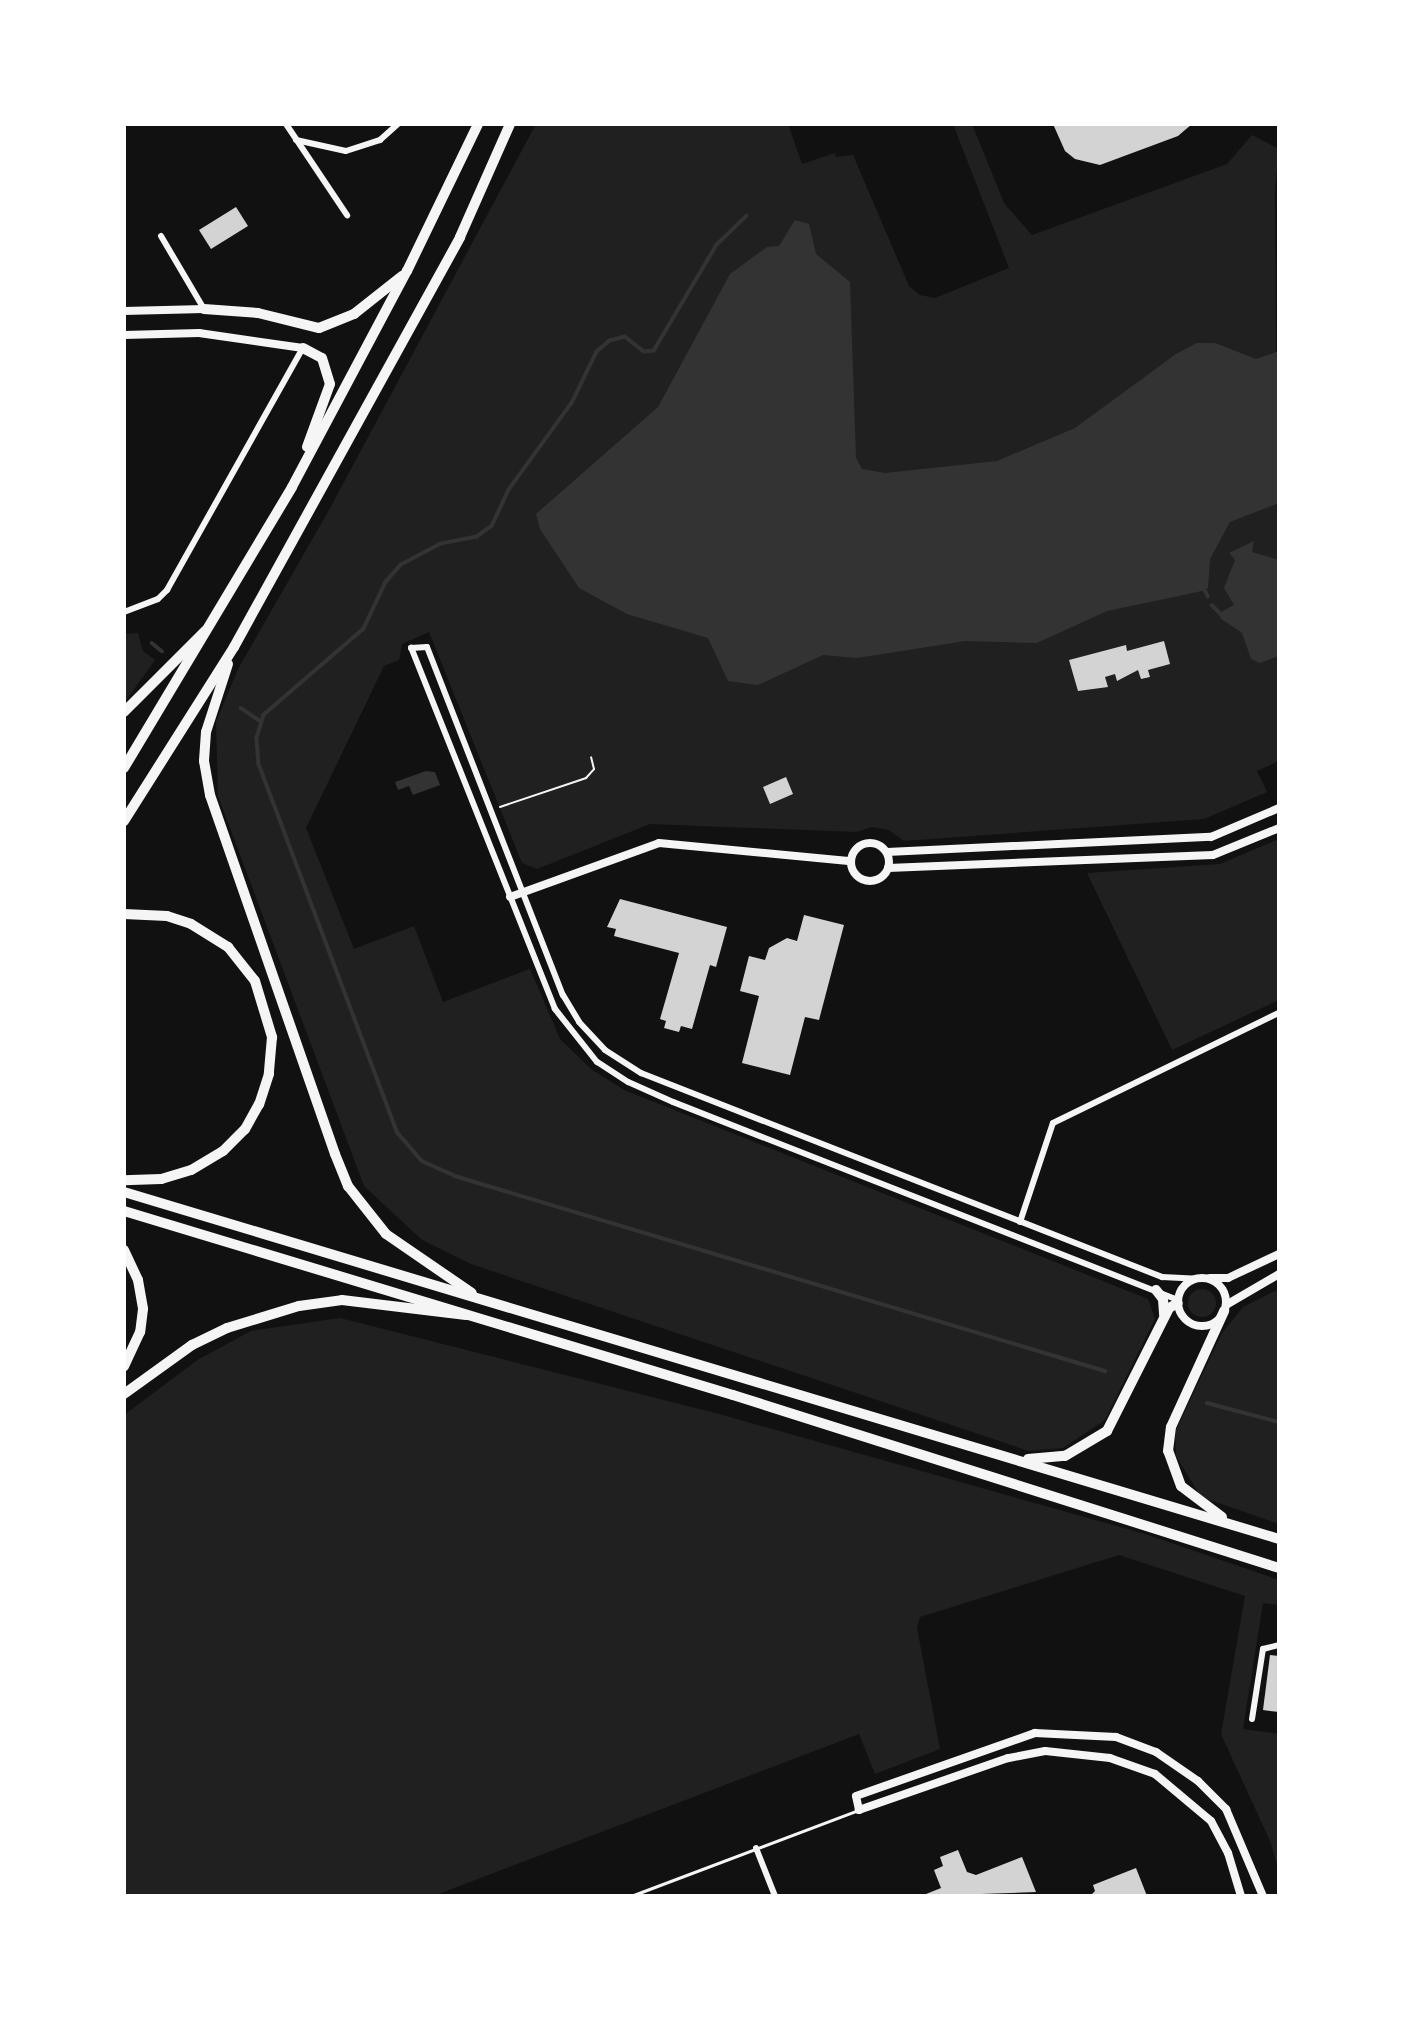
<!DOCTYPE html>
<style>
body{margin:0}
#map{position:relative;width:1403px;height:2020px;overflow:hidden;background:#111;font-family:Figtree,sans-serif}
div>[style]{position:absolute}
[style*='--x']{left:calc(var(--x)*1px);top:calc(var(--y)*1px);width:calc(var(--w)*1px);rotate:calc(var(--a)*1deg)}
.green>*{inset:0;background:#202020}
.round{border-radius:50%}
.water>*{inset:0;background:#333}
.stream>*{height:3.5px;margin:-1.75px;padding:0 1.75px;transform-origin:1.75px;border-radius:1.75px;background:#333}
.building>*{inset:0;background:#d3d3d3}
.path>*{height:2px;margin:-1px;padding:0 1px;transform-origin:1px;border-radius:1px;background:#f5f5f5}
.service>*{height:2.5px;margin:-1.25px;padding:0 1.25px;transform-origin:1.25px;border-radius:1.25px;background:#f5f5f5}
.minor>*{height:6px;margin:-3px;padding:0 3px;transform-origin:3px;border-radius:3px;background:#f5f5f5}
.tertiary>*{height:8px;margin:-4px;padding:0 4px;transform-origin:4px;border-radius:4px;background:#f5f5f5}
.tertiary>.ring{margin:-4px;padding:0;box-sizing:content-box;background:none;border:8px solid #f5f5f5;border-radius:50%}
.primary>*{height:10px;margin:-5px;padding:0 5px;transform-origin:5px;border-radius:5px;background:#f5f5f5}
.trunk>*{height:10px;margin:-5px;padding:0 5px;transform-origin:5px;border-radius:5px;background:#f5f5f5}
span{translate:-50% -50%;white-space:nowrap;text-align:center;line-height:1.15;-webkit-text-stroke:5px #fff;paint-order:stroke}
.frame{position:absolute;inset:0;border:126px solid #fff;pointer-events:none}
</style>
<div id="map">
<div class="green">
<div style="clip-path:polygon(536px 124px,788px 124px,802px 164px,835px 153px,836px 157px,853px 155px,909px 286px,920px 295px,935px 298px,1009px 268px,953px 124px,972px 124px,1004px 203px,1032px 235px,1227px 164px,1252px 135px,1279px 149px,1275px 190px,1279px 761px,1257px 771px,1267px 792px,1204px 819px,904px 841px,889px 830px,872px 827px,856px 832px,650px 824px,537px 869px,522px 863px,429px 632px,402px 644px,399px 660px,384px 666px,306px 828px,354px 949px,414px 926px,443px 1002px,530px 969px,560px 1039px,591px 1069px,624px 1090px,1148px 1299px,1155px 1319px,1105px 1420px,1063px 1448px,1029px 1451px,471px 1264px,422px 1240px,364px 1186px,218px 796px,216px 722px,238px 669px,329px 510px)"></div>
<div style="clip-path:polygon(138px 633px,143px 651px,155px 660px,124px 703px,124px 634px)"></div>
<div style="clip-path:polygon(1279px 839px,1279px 1000px,1172px 1050px,1087px 873px,1220px 864px)"></div>
<div class="round" style="left:1188px;top:1289px;width:28px;height:28px"></div>
<div style="clip-path:polygon(1279px 1289px,1279px 1524px,1201px 1497px,1176px 1456px,1175px 1432px,1222px 1333px,1243px 1307px)"></div>
<div style="clip-path:polygon(340px 1318px,719px 1414px,1145px 1534px,1279px 1580px,1279px 1605px,1263px 1603px,1243px 1729px,1279px 1734px,1279px 1871px,1270px 1841px,1221px 1734px,1245px 1596px,1119px 1555px,920px 1617px,917px 1628px,940px 1749px,875px 1774px,859px 1734px,433px 1896px,124px 1896px,124px 1415px,199px 1359px,251px 1331px)"></div>
</div>
<div class="water">
<div style="clip-path:polygon(795px 220px,809px 224px,816px 254px,850px 282px,856px 458px,862px 469px,885px 473px,997px 461px,1075px 428px,1176px 354px,1197px 343px,1215px 343px,1256px 359px,1279px 351px,1279px 503px,1230px 522px,1210px 559px,1208px 588px,1202px 591px,1107px 611px,1037px 643px,965px 641px,857px 658px,823px 655px,758px 685px,728px 681px,708px 638px,627px 614px,579px 588px,540px 529px,536px 514px,658px 407px,730px 274px,767px 247px,779px 246px)"></div>
<div style="clip-path:polygon(1254px 541px,1252px 552px,1279px 560px,1279px 656px,1260px 663px,1251px 659px,1242px 633px,1220px 618px,1221px 612px,1234px 605px,1224px 588px,1235px 560px,1229px 553px)"></div>
<div style="clip-path:polygon(426px 771px,435px 772px,440px 785px,413px 795px,409px 786px,398px 790px,395px 782px)"></div>
</div>
<div class="stream">
<div style="--x:747;--y:216;--w:42;--a:136"></div>
<div style="--x:717;--y:245;--w:123;--a:120.7"></div>
<div style="--x:654;--y:351;--w:10;--a:174"></div>
<div style="--x:644;--y:352;--w:24;--a:-142"></div>
<div style="--x:625;--y:337;--w:16;--a:165"></div>
<div style="--x:610;--y:341;--w:17;--a:140"></div>
<div style="--x:597;--y:352;--w:57;--a:116.1"></div>
<div style="--x:572;--y:403;--w:107;--a:125.9"></div>
<div style="--x:509;--y:490;--w:40;--a:115"></div>
<div style="--x:492;--y:526;--w:19;--a:144"></div>
<div style="--x:477;--y:537;--w:37;--a:169"></div>
<div style="--x:441;--y:544;--w:45;--a:152.3"></div>
<div style="--x:401;--y:565;--w:23;--a:131"></div>
<div style="--x:386;--y:582;--w:52;--a:115.1"></div>
<div style="--x:364;--y:629;--w:132;--a:139.3"></div>
<div style="--x:264;--y:715;--w:24;--a:107"></div>
<div style="--x:257;--y:738;--w:26;--a:86"></div>
<div style="--x:259;--y:764;--w:393;--a:69.4"></div>
<div style="--x:397;--y:1132;--w:38;--a:49"></div>
<div style="--x:422;--y:1161;--w:36;--a:24"></div>
<div style="--x:455;--y:1176;--w:679;--a:16.7"></div>
<div style="--x:1205;--y:590;--w:7;--a:63"></div>
<div style="--x:1212;--y:605;--w:13;--a:45"></div>
<div style="--x:152;--y:643;--w:13;--a:39"></div>
<div style="--x:241;--y:708;--w:23;--a:34"></div>
<div style="--x:1207;--y:1403;--w:74;--a:14.8"></div>
</div>
<div class="building">
<div style="clip-path:polygon(1053px 124px,1192px 124px,1178px 136px,1100px 165px,1075px 159px,1065px 151px)"></div>
<div style="clip-path:polygon(236px 207px,248px 226px,211px 249px,199px 230px)"></div>
<div style="clip-path:polygon(1164px 641px,1170px 664px,1148px 670px,1150px 677px,1141px 679px,1138px 670px,1117px 681px,1115px 674px,1105px 677px,1108px 687px,1078px 691px,1069px 660px,1126px 645px,1127px 651px)"></div>
<div style="clip-path:polygon(786px 777px,793px 794px,770px 804px,763px 787px)"></div>
<div style="clip-path:polygon(620px 899px,727px 927px,716px 967px,710px 965px,692px 1029px,681px 1026px,679px 1032px,664px 1028px,666px 1021px,660px 1019px,679px 953px,614px 936px,616px 929px,607px 927px)"></div>
<div style="clip-path:polygon(804px 915px,844px 925px,819px 1020px,805px 1017px,790px 1075px,742px 1063px,759px 996px,740px 991px,749px 956px,765px 960px,769px 948px,787px 938px,797px 941px)"></div>
<div style="clip-path:polygon(1270px 1655px,1279px 1656px,1279px 1712px,1263px 1710px)"></div>
<div style="clip-path:polygon(958px 1850px,967px 1872px,976px 1875px,1022px 1857px,1036px 1892px,921px 1896px,941px 1888px,934px 1870px,943px 1866px,940px 1857px)"></div>
<div style="clip-path:polygon(1136px 1868px,1147px 1896px,1090px 1896px,1095px 1891px,1093px 1885px)"></div>
</div>
<div class="path">
<div style="--x:500;--y:807;--w:91;--a:-18.6"></div>
<div style="--x:586;--y:778;--w:12;--a:-48"></div>
<div style="--x:594;--y:769;--w:12;--a:-104"></div>
</div>
<div class="service">
<div style="--x:631;--y:1896;--w:241;--a:-20.7"></div>
</div>
<div class="minor">
<div style="--x:286;--y:124;--w:110;--a:56.2"></div>
<div style="--x:296;--y:140;--w:51;--a:12.4"></div>
<div style="--x:346;--y:151;--w:36;--a:-18"></div>
<div style="--x:380;--y:140;--w:24;--a:-42"></div>
<div style="--x:161;--y:236;--w:85;--a:59.5"></div>
<div style="--x:124;--y:612;--w:36;--a:-21"></div>
<div style="--x:158;--y:599;--w:13;--a:-45"></div>
<div style="--x:167;--y:590;--w:278;--a:-60.7"></div>
<div style="--x:1020;--y:1222;--w:104;--a:-71.6"></div>
<div style="--x:1053;--y:1123;--w:251;--a:-26"></div>
<div style="--x:1178;--y:1300;--w:542;--a:-158.59"></div>
<div style="--x:673;--y:1102;--w:49;--a:-156"></div>
<div style="--x:628;--y:1082;--w:37;--a:-147"></div>
<div style="--x:597;--y:1062;--w:68;--a:-128.4"></div>
<div style="--x:555;--y:1009;--w:389;--a:-111.7"></div>
<div style="--x:411;--y:648;--w:16;--a:-4"></div>
<div style="--x:427;--y:647;--w:374;--a:68.7"></div>
<div style="--x:563;--y:995;--w:31;--a:59"></div>
<div style="--x:579;--y:1022;--w:38;--a:47"></div>
<div style="--x:605;--y:1050;--w:43;--a:32.6"></div>
<div style="--x:641;--y:1073;--w:560;--a:21.38"></div>
<div style="--x:1162;--y:1277;--w:35;--a:3"></div>
<div style="--x:1252;--y:1719;--w:71;--a:-81.1"></div>
<div style="--x:1263;--y:1649;--w:16;--a:-14"></div>
<div style="--x:756;--y:1848;--w:52;--a:68.4"></div>
</div>
<div class="tertiary">
<div style="--x:124;--y:311;--w:80;--a:-1.4"></div>
<div style="--x:124;--y:335;--w:75;--a:-1.5"></div>
<div style="--x:199;--y:333;--w:105;--a:8.2"></div>
<div class="ring" style="left:851px;top:843px;width:30px;height:30px"></div>
<div style="--x:887;--y:852;--w:324;--a:-2.7"></div>
<div style="--x:1211;--y:837;--w:74;--a:-23.1"></div>
<div style="--x:888;--y:868;--w:325;--a:-2.3"></div>
<div style="--x:1213;--y:855;--w:71;--a:-22.2"></div>
<div style="--x:510;--y:897;--w:158;--a:-19.9"></div>
<div style="--x:659;--y:843;--w:193;--a:5.4"></div>
<div style="--x:1210;--y:1278;--w:18;--a:0"></div>
<div style="--x:1228;--y:1278;--w:56;--a:-25.2"></div>
<div class="ring" style="left:1178px;top:1278px;width:40px;height:40px"></div>
<div style="--x:1226;--y:1305;--w:61;--a:-30.3"></div>
<div style="--x:1241;--y:1896;--w:45;--a:-106.8"></div>
<div style="--x:1228;--y:1853;--w:36;--a:-118"></div>
<div style="--x:1211;--y:1821;--w:73;--a:-140"></div>
<div style="--x:1155;--y:1774;--w:48;--a:-160.4"></div>
<div style="--x:1110;--y:1758;--w:65;--a:-173.9"></div>
<div style="--x:1045;--y:1751;--w:38;--a:169"></div>
<div style="--x:1008;--y:1758;--w:158;--a:160.8"></div>
<div style="--x:859;--y:1810;--w:14;--a:-102"></div>
<div style="--x:856;--y:1796;--w:190;--a:-19.4"></div>
<div style="--x:1035;--y:1733;--w:81;--a:2.8"></div>
<div style="--x:1116;--y:1737;--w:43;--a:20.6"></div>
<div style="--x:1156;--y:1752;--w:51;--a:34.6"></div>
<div style="--x:1198;--y:1781;--w:40;--a:45"></div>
<div style="--x:1226;--y:1809;--w:95;--a:67"></div>
</div>
<div class="primary">
<div style="--x:124;--y:1192;--w:1206;--a:16.72"></div>
<div style="--x:124;--y:1211;--w:636;--a:16.81"></div>
<div style="--x:733;--y:1395;--w:573;--a:17.58"></div>
<div style="--x:1156;--y:1290;--w:11;--a:52"></div>
<div style="--x:1163;--y:1299;--w:16;--a:86"></div>
<div style="--x:1028;--y:1459;--w:37;--a:-5"></div>
<div style="--x:1065;--y:1456;--w:49;--a:-30.8"></div>
<div style="--x:1107;--y:1431;--w:138;--a:-63.2"></div>
<div style="--x:1169;--y:1308;--w:10;--a:-29"></div>
<div style="--x:1222;--y:1517;--w:51;--a:-142.9"></div>
<div style="--x:1181;--y:1486;--w:37;--a:-110"></div>
<div style="--x:1168;--y:1451;--w:24;--a:-83"></div>
<div style="--x:1171;--y:1427;--w:128;--a:-65.4"></div>
</div>
<div class="trunk">
<div style="--x:204;--y:309;--w:54;--a:4.2"></div>
<div style="--x:258;--y:313;--w:63;--a:13.8"></div>
<div style="--x:319;--y:328;--w:38;--a:-22"></div>
<div style="--x:354;--y:314;--w:61;--a:-38.4"></div>
<div style="--x:303;--y:348;--w:21;--a:28"></div>
<div style="--x:322;--y:358;--w:27;--a:73"></div>
<div style="--x:330;--y:384;--w:67;--a:110.1"></div>
<div style="--x:228;--y:664;--w:71;--a:107.9"></div>
<div style="--x:206;--y:732;--w:29;--a:94"></div>
<div style="--x:204;--y:761;--w:35;--a:80"></div>
<div style="--x:210;--y:795;--w:380;--a:70.8"></div>
<div style="--x:335;--y:1154;--w:35;--a:68"></div>
<div style="--x:348;--y:1186;--w:61;--a:51.6"></div>
<div style="--x:386;--y:1234;--w:104;--a:34.5"></div>
<div style="--x:124;--y:712;--w:115;--a:-45"></div>
<div style="--x:124;--y:768;--w:327;--a:-59.1"></div>
<div style="--x:292;--y:487;--w:245;--a:-62"></div>
<div style="--x:407;--y:271;--w:163;--a:-64.2"></div>
<div style="--x:124;--y:821;--w:206;--a:-57.7"></div>
<div style="--x:234;--y:647;--w:468;--a:-61.1"></div>
<div style="--x:460;--y:237;--w:124;--a:-66.1"></div>
<div style="--x:124;--y:914;--w:43;--a:2.7"></div>
<div style="--x:167;--y:916;--w:25;--a:18"></div>
<div style="--x:191;--y:924;--w:44;--a:31.9"></div>
<div style="--x:228;--y:947;--w:43;--a:51.5"></div>
<div style="--x:255;--y:981;--w:59;--a:73.1"></div>
<div style="--x:272;--y:1037;--w:37;--a:95"></div>
<div style="--x:269;--y:1074;--w:32;--a:108"></div>
<div style="--x:259;--y:1104;--w:29;--a:119"></div>
<div style="--x:245;--y:1129;--w:31;--a:135"></div>
<div style="--x:223;--y:1151;--w:37;--a:149"></div>
<div style="--x:191;--y:1170;--w:31;--a:163"></div>
<div style="--x:161;--y:1179;--w:37;--a:178"></div>
<div style="--x:124;--y:1250;--w:33;--a:65"></div>
<div style="--x:138;--y:1280;--w:29;--a:80"></div>
<div style="--x:143;--y:1309;--w:23;--a:97"></div>
<div style="--x:140;--y:1332;--w:38;--a:115"></div>
<div style="--x:124;--y:1394;--w:84;--a:-35.8"></div>
<div style="--x:192;--y:1345;--w:39;--a:-26"></div>
<div style="--x:227;--y:1328;--w:75;--a:-17"></div>
<div style="--x:299;--y:1306;--w:43;--a:-7.9"></div>
<div style="--x:342;--y:1300;--w:125;--a:6.9"></div>
</div>
<div class="frame"></div>
</div>
